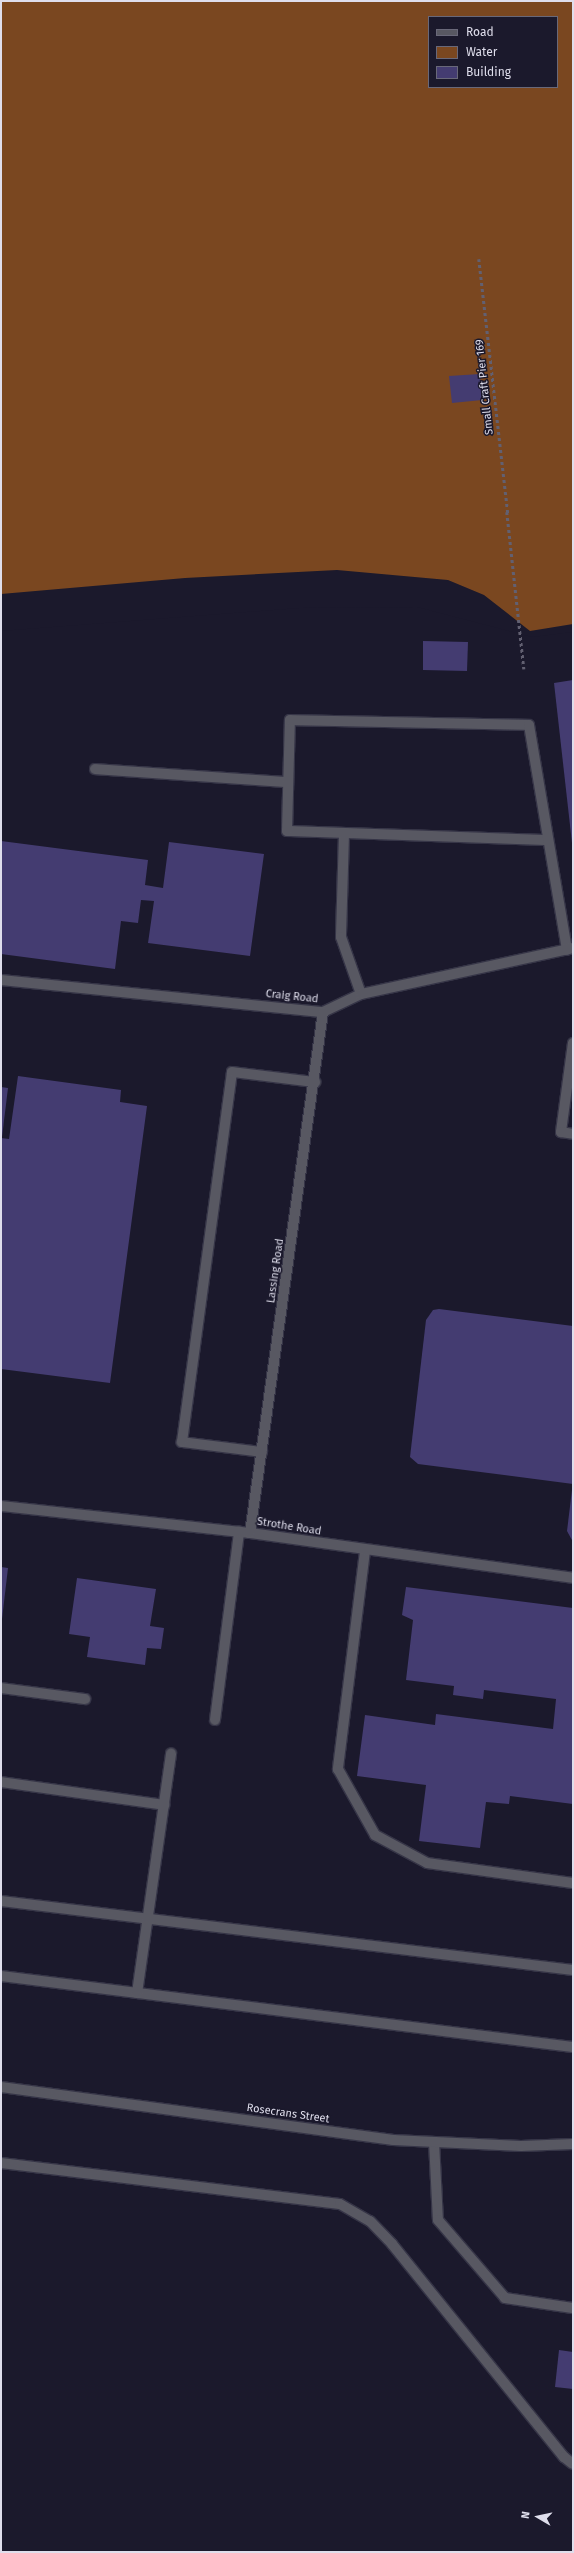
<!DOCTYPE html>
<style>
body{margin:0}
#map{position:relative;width:574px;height:2553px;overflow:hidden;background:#1b192c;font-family:"Fira Sans",sans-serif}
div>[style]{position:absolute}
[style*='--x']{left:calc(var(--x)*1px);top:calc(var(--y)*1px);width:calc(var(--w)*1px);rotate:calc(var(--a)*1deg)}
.water>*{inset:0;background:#7a4720}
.pier>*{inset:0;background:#1b192c}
.building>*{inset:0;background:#443c71}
.path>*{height:2.5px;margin-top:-1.25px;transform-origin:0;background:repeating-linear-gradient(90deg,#626071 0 3px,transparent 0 6px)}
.roads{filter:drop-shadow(1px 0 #363547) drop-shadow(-1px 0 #363547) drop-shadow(0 1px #363547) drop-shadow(0 -1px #363547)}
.service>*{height:10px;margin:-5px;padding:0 5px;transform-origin:5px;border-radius:5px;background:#585862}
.minor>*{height:10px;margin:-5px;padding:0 5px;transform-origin:5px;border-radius:5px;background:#585862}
.tertiary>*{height:10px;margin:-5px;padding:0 5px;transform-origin:5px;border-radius:5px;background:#585862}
span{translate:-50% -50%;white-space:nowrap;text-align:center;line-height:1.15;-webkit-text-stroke:3px #1b192c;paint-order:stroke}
.street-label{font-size:11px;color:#dfdeec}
.frame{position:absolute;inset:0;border:2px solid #dfdeec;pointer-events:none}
.legend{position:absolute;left:428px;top:16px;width:130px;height:72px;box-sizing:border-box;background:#1b192c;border:1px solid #696879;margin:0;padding:5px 7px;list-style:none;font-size:12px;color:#dfdeec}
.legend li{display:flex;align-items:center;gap:8px;height:20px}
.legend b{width:20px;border:1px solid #696879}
.north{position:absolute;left:518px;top:2497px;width:40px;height:40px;-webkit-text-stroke:3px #1b192c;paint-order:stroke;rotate:279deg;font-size:11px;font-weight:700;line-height:16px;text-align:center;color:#dfdeec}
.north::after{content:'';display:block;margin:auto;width:14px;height:18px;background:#dfdeec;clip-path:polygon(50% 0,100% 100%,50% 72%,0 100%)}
</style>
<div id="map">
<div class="water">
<div style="clip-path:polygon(evenodd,1px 1px,573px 1px,573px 629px,532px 635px,417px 605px,299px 606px,1px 629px,1px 1px,429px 17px,557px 17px,557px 87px,429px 87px,429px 17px)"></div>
</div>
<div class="pier">
<div style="clip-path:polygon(337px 570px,448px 580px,484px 595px,530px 631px,573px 624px,573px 632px,532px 637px,417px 607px,299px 608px,1px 631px,1px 594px,185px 578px)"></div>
</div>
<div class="building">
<div style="clip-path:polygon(480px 374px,482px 400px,452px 403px,449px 376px)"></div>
<div style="clip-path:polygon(423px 641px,468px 642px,467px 671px,423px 670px)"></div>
<div style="clip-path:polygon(573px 680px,573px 843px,572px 843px,554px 683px)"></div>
<div style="clip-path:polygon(1px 841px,148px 860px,145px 885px,163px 888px,169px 842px,264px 854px,250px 956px,148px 943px,154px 901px,141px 900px,138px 923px,121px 921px,115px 969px,1px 954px)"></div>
<div style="clip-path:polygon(18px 1076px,121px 1090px,120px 1102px,147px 1106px,110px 1383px,1px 1369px,1px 1138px,9px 1139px)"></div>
<div style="clip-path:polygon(1px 1087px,8px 1088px,2px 1137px,1px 1137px)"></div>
<div style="clip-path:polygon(439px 1309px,573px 1326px,573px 1484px,418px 1464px,410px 1457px,426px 1320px,433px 1310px)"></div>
<div style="clip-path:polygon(572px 1490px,573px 1490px,573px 1542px,567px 1531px)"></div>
<div style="clip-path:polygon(1px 1567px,8px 1568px,2px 1619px,1px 1618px)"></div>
<div style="clip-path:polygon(77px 1578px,156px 1589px,150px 1626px,164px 1628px,161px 1649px,147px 1648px,145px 1665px,87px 1657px,90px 1637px,69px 1634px)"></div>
<div style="clip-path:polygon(406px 1587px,573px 1608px,573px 1804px,510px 1796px,509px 1804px,486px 1802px,480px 1848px,419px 1841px,426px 1785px,357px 1776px,365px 1715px,435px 1725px,436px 1714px,553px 1729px,556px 1699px,484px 1690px,483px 1699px,453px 1695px,454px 1686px,406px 1680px,413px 1620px,402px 1615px)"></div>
<div style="clip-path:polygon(559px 2350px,573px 2352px,573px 2389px,555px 2387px)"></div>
</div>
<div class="path">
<div style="--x:479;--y:259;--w:256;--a:83.5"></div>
<div style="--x:507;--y:512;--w:158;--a:83.8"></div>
</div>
<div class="roads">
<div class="service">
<div style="--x:95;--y:769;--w:193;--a:3.9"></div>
<div style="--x:344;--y:834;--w:103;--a:91.7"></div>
<div style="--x:341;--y:937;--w:60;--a:70.7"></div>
<div style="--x:547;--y:840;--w:260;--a:-178"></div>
<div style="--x:287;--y:831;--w:111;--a:-88.5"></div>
<div style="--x:290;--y:720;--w:239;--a:1.2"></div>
<div style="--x:529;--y:725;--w:228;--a:80.4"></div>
<div style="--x:573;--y:1043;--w:90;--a:97.7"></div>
<div style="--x:561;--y:1132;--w:12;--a:9"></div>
<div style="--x:262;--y:1452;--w:81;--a:-172.9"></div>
<div style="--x:182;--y:1442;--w:373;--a:-82.3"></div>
<div style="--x:232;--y:1072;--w:84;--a:6.9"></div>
<div style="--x:365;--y:1551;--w:220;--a:97.1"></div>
<div style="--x:338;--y:1769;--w:76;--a:60.7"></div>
<div style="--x:375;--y:1835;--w:59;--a:28.3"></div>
<div style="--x:427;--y:1863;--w:147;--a:7.8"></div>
<div style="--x:1;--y:1688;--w:85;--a:7.5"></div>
<div style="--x:215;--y:1720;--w:190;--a:-82.7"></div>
<div style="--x:1;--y:1782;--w:165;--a:8"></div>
<div style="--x:1;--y:1901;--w:576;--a:6.88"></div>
<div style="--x:1;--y:1976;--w:576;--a:7.08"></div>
<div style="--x:137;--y:1993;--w:242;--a:-81.9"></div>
<div style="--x:434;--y:2142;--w:78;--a:87.1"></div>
<div style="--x:438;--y:2220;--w:103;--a:49.3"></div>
<div style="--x:505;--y:2298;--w:69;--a:8.4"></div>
<div style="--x:1;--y:2163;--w:341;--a:6.9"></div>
<div style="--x:340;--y:2204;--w:34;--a:30"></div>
<div style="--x:370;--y:2221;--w:32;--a:46"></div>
<div style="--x:392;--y:2244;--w:274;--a:51.1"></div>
<div style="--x:564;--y:2457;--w:11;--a:38"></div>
</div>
<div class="minor">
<div style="--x:1;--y:980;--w:324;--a:5.7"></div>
<div style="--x:323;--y:1012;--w:42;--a:-25.3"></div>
<div style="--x:361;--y:994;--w:217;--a:-12.2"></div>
<div style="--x:1;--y:1506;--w:250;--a:6.2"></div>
<div style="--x:250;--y:1533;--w:326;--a:7.9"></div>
<div style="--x:250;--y:1533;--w:526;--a:-82.02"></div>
</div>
<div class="tertiary">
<div style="--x:1;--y:2087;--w:396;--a:7.7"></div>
<div style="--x:393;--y:2140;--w:128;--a:2.7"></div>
<div style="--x:521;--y:2146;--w:52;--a:-2.2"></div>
</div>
</div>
<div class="street-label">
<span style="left:485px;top:387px;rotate:-96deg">Small Craft Pier 169</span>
<span style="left:292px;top:997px;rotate:6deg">Craig Road</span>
<span style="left:276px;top:1271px;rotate:-82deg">Lassing Road</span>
<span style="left:289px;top:1527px;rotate:9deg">Strothe Road</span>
<span style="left:288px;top:2114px;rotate:8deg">Rosecrans Street</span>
</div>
<div class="frame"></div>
<ul class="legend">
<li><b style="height:5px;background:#585862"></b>Road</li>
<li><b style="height:11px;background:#7a4720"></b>Water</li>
<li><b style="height:11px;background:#443c71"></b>Building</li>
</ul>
<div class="north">N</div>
</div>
